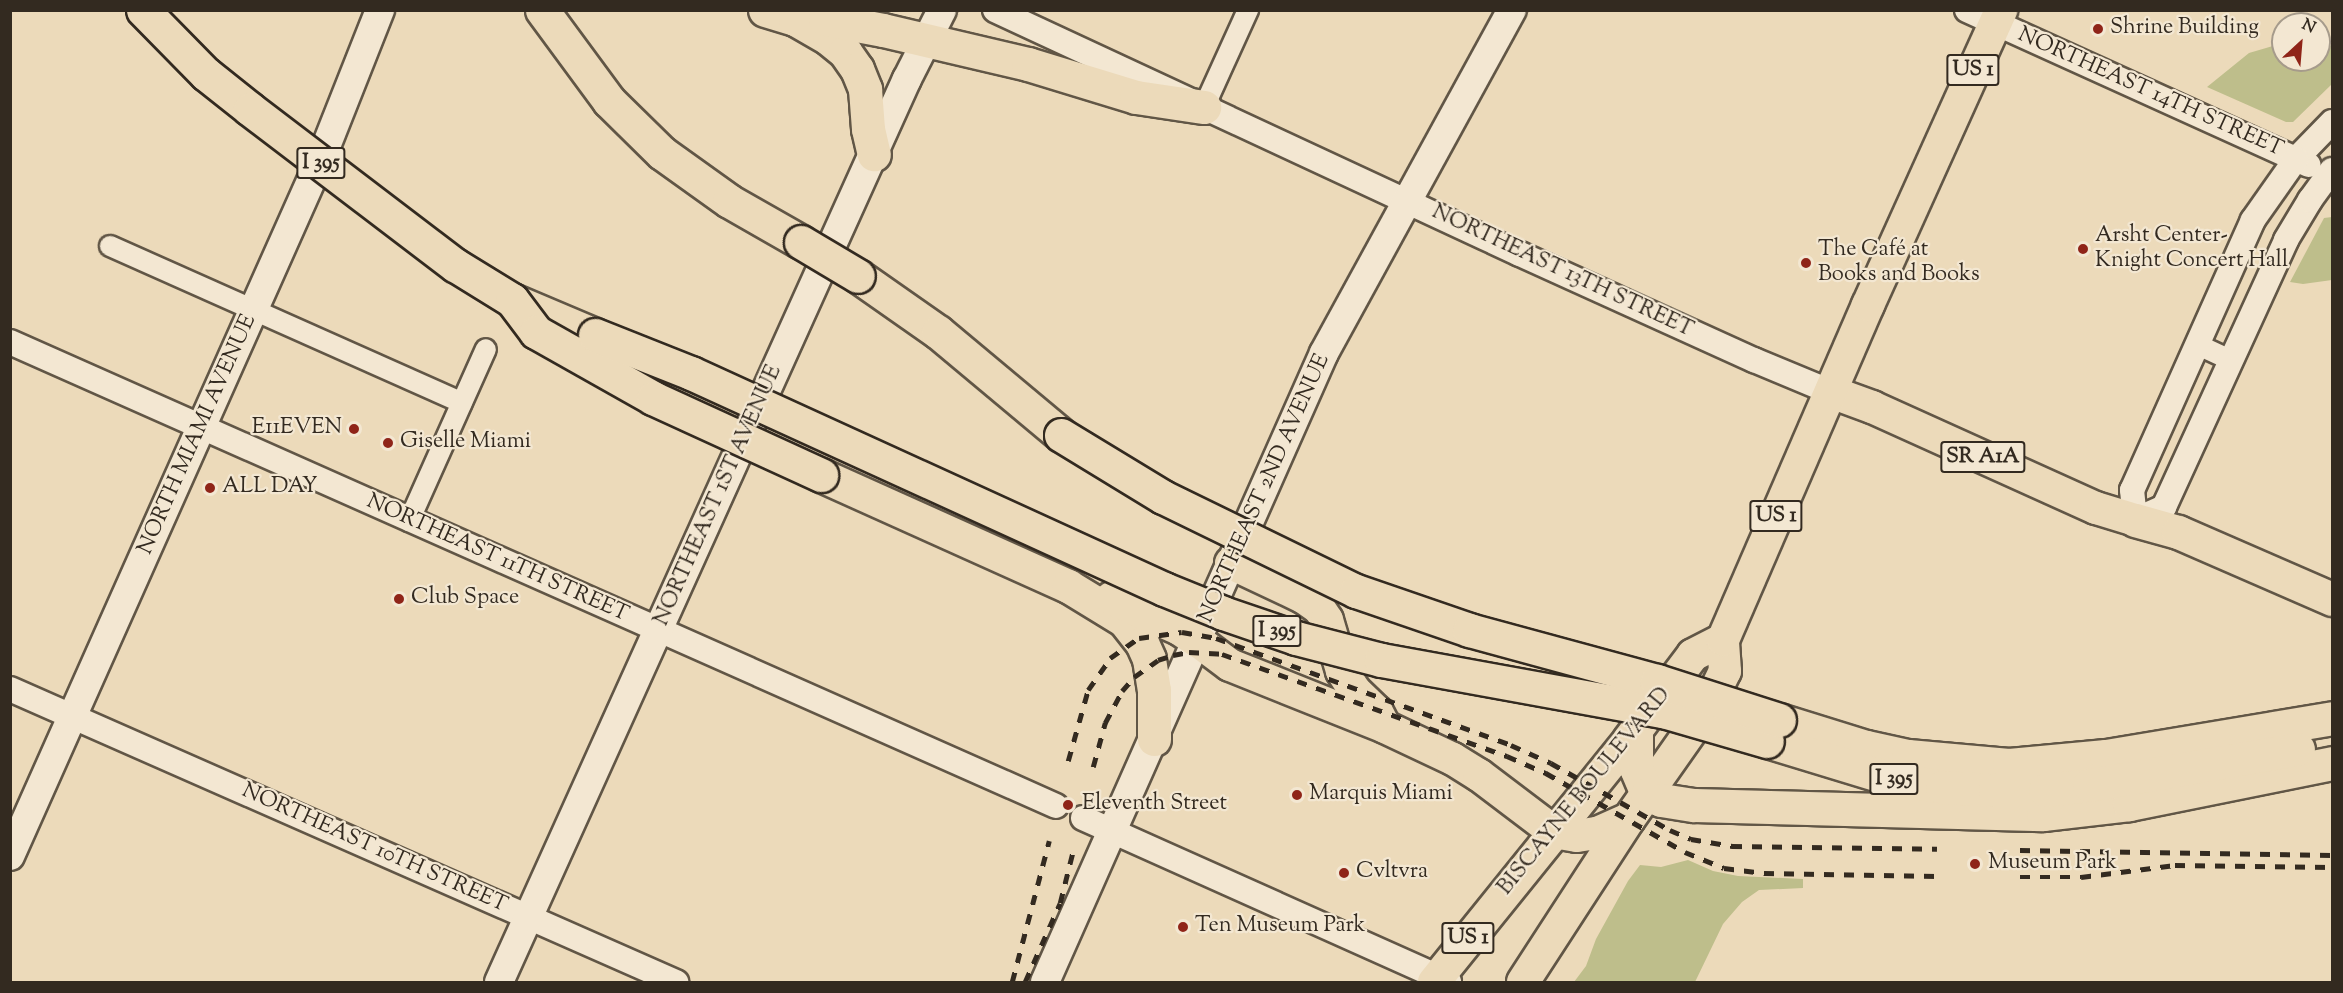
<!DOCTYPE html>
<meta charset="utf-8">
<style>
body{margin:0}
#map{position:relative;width:2343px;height:993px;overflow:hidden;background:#ecdaba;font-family:"Sorts Mill Goudy",serif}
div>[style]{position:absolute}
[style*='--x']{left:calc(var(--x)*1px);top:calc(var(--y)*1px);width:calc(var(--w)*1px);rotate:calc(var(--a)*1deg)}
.green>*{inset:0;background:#bebe8b}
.roads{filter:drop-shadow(2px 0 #615646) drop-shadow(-2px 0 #615646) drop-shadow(0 2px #615646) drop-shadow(0 -2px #615646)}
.minor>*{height:20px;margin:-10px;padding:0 10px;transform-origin:10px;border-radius:10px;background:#f3e7d2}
.tertiary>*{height:24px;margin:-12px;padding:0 12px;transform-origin:12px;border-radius:12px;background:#f3e7d2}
.secondary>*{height:28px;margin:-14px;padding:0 14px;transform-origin:14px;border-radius:14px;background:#f3e7d2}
.primary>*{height:32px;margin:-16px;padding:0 16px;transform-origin:16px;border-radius:16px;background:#ecdaba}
.motorway>*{height:33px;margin:-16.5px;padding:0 16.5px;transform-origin:16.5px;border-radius:16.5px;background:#ecdaba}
.rail>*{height:4.5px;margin-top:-2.25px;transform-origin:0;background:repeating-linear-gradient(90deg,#332a20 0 10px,transparent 0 20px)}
.bridges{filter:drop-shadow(2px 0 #332a20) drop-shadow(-2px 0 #332a20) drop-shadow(0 2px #332a20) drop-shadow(0 -2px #332a20)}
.motorway-bridge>*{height:33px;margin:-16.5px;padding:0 16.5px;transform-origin:16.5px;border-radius:16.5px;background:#ecdaba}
.dots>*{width:16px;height:16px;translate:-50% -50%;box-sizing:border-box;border:3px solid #f3e7d2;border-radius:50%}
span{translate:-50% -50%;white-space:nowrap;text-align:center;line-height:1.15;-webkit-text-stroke:4.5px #f3e7d2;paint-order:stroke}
.shield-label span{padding:2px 4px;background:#f3e7d2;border:2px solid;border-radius:4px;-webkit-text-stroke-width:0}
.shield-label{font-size:21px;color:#332a20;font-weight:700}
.poi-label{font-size:22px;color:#332a20}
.left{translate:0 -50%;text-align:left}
.right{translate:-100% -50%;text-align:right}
.street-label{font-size:22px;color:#332a20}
.frame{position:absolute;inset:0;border:12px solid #332a20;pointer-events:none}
.north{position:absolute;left:2271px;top:12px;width:60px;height:60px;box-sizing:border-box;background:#f3e7d2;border:2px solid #a69b8b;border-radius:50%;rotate:26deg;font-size:16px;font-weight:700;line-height:24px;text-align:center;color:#332a20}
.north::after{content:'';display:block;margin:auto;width:21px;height:27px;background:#8f2418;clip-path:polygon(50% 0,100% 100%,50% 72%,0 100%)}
</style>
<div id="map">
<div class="green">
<div style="clip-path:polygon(2283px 43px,2283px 60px,2319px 60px,2319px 43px,2332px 46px,2332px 84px,2293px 122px,2286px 122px,2207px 87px,2249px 53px)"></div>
<div style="clip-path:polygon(2332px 217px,2332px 280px,2303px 284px,2290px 282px,2324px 218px)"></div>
<div style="clip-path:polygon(1688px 860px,1713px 871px,1738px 876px,1803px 879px,1803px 888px,1759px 890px,1742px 902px,1723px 924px,1695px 982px,1574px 982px,1586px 966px,1596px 939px,1628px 881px,1640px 865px,1661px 867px)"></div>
</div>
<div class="roads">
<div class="minor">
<div style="--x:1204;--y:107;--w:107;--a:-65.6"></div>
<div style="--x:110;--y:246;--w:385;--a:24"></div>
<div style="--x:2196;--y:344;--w:38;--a:25"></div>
<div style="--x:409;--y:521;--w:188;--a:-65.9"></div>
</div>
<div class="tertiary">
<div style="--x:995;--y:10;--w:579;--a:24.93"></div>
<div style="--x:1520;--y:254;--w:257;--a:24.4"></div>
<div style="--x:1754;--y:360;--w:83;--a:22.6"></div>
<div style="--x:1967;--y:10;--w:375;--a:24.4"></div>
<div style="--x:2332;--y:122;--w:52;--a:134.2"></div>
<div style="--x:2296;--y:159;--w:75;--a:125.2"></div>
<div style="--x:2253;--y:220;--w:296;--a:114.1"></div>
<div style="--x:2132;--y:490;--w:30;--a:84"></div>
<div style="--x:2135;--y:520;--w:32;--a:-24"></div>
<div style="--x:2164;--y:507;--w:294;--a:-65.4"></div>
<div style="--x:2286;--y:240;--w:47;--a:-59"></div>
<div style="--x:2310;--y:200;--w:37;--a:-54"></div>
<div style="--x:10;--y:342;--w:1144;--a:23.92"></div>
<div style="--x:10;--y:689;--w:728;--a:23.75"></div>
<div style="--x:1083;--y:818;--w:401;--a:24.1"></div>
</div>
<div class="secondary">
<div style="--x:10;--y:856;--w:769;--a:-65.97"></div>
<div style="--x:323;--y:154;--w:155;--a:-68.4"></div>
<div style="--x:499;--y:982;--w:991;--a:-65.69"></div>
<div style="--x:907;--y:79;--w:77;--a:-63.1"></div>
<div style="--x:1045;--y:982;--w:688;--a:-66.08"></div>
<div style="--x:1324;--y:353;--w:391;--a:-61.3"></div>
</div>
<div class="primary">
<div style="--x:1831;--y:392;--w:44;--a:20.1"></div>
<div style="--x:1872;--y:407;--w:246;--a:24.3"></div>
<div style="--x:2096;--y:508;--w:41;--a:17.1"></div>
<div style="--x:1231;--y:563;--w:80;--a:25.3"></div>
<div style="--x:1303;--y:597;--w:19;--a:35"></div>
<div style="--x:1319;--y:608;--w:14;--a:56"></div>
<div style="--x:1327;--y:620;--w:53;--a:73.6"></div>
<div style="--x:1342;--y:671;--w:24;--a:57"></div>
<div style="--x:1355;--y:691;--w:30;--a:44"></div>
<div style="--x:1377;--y:712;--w:13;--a:63"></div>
<div style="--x:1198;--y:641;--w:40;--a:37"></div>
<div style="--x:1230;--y:665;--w:167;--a:21.8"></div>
<div style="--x:1385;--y:727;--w:75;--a:25.2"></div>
<div style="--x:1453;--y:759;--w:31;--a:32"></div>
<div style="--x:1479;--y:775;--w:94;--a:37.2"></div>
<div style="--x:1554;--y:832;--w:23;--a:10"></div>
<div style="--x:1577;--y:836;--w:20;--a:-9"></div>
<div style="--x:1597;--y:833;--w:35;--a:-24"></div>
<div style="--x:1434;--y:982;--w:311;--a:-51.1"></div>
<div style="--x:1629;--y:740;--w:106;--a:-53"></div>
<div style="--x:1693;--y:655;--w:34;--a:-27"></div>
<div style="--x:1523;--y:982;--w:194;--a:-57"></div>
<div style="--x:1629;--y:819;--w:136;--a:-54.9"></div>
<div style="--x:1707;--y:708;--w:41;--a:-64.1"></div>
<div style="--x:1725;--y:671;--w:31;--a:-94"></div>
<div style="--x:1723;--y:640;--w:365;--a:-66.6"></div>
<div style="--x:1868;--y:305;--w:324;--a:-65.7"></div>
</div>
<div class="motorway">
<div style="--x:542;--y:10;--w:113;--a:53.6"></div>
<div style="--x:609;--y:101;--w:74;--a:44.5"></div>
<div style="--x:662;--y:153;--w:82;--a:35.6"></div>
<div style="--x:729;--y:201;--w:83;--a:29.7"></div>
<div style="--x:765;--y:10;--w:31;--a:17"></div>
<div style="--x:795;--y:19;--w:39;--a:30"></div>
<div style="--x:829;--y:39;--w:21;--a:39"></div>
<div style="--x:845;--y:52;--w:21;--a:55"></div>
<div style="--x:857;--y:69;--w:22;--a:68"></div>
<div style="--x:865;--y:89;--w:40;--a:85.7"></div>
<div style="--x:868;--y:129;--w:26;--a:77"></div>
<div style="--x:795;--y:19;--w:30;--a:0"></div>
<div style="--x:825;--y:19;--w:59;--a:10.7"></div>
<div style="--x:883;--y:30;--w:149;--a:13.2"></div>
<div style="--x:1028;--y:64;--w:113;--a:17"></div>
<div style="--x:1136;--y:97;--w:69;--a:8.4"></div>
<div style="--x:858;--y:276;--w:98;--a:35"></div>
<div style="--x:938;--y:332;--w:160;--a:39.9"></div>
<div style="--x:512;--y:300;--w:90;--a:22.9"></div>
<div style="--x:821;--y:475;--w:271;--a:24.2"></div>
<div style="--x:1068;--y:586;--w:66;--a:31.3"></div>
<div style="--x:1124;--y:620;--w:29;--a:52"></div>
<div style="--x:1142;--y:643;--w:17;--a:66"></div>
<div style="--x:1149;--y:659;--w:31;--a:81"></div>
<div style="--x:1154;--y:690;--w:49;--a:90"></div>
<div style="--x:2135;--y:520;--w:45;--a:15.6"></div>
<div style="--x:2178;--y:532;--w:168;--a:23.5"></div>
<div style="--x:1111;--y:598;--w:74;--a:23.8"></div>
<div style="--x:1179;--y:628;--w:23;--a:34"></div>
<div style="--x:1779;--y:720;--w:91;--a:17.2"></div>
<div style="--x:1866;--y:747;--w:43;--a:12.1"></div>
<div style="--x:1908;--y:756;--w:101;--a:5.1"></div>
<div style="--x:2009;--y:765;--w:97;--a:-5.3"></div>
<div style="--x:2106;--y:756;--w:229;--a:-9.5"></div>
<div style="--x:1636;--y:731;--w:37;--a:90"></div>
<div style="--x:1636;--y:768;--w:28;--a:67"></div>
<div style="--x:1647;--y:794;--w:15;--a:23"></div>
<div style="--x:1661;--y:800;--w:33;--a:9"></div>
<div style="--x:1694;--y:805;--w:349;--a:1.5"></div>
<div style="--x:2043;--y:814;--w:87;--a:-6.6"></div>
<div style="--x:2129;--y:804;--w:207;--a:-11.4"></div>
<div style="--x:1767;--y:741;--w:127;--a:16.9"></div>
<div style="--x:1889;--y:778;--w:54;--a:9.6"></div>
<div style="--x:1942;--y:787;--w:53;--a:3.2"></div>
<div style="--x:1995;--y:790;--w:50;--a:0"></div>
<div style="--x:2045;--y:790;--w:44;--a:-6.5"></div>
<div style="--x:2089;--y:785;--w:212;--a:-9.8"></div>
</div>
</div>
<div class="rail">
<div style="--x:1068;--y:761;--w:74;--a:-74.3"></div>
<div style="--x:1088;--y:690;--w:39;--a:-55"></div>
<div style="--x:1110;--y:658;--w:35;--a:-35"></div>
<div style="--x:1139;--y:638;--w:43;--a:-7.9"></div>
<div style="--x:1182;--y:632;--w:35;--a:10"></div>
<div style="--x:1216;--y:638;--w:314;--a:19.9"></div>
<div style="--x:1511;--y:745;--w:44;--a:24.2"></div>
<div style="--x:1551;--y:763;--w:137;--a:29.4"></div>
<div style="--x:1670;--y:830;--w:23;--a:23"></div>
<div style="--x:1691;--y:839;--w:42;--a:9.7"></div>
<div style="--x:1732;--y:846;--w:205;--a:0.8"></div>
<div style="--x:1093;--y:767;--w:46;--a:-74.7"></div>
<div style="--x:1105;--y:723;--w:36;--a:-62"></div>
<div style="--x:1122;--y:691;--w:18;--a:-49"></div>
<div style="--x:1134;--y:677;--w:29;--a:-35"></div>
<div style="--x:1158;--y:660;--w:16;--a:-18"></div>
<div style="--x:1173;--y:655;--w:16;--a:-11"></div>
<div style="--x:1189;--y:652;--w:33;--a:3"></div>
<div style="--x:1222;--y:654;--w:303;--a:19.7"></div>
<div style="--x:1507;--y:756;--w:43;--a:23.6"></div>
<div style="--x:1546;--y:773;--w:160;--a:29.6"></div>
<div style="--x:1685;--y:852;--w:42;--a:22.3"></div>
<div style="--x:1724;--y:868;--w:40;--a:7.1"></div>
<div style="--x:1764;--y:873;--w:173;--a:1"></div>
<div style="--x:2020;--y:850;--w:312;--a:0.9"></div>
<div style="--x:2020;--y:877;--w:61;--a:0"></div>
<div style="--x:2081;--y:877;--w:95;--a:-7.3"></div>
<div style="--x:2175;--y:865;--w:157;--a:0.7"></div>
<div style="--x:1012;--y:982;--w:146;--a:-75.3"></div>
<div style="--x:1025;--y:982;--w:86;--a:-66.1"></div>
<div style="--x:1060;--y:903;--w:58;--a:-76"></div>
</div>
<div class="bridges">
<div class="motorway-bridge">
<div style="--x:143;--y:10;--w:90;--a:45.5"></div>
<div style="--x:206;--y:74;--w:56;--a:38.5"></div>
<div style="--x:250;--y:109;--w:258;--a:37.3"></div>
<div style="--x:455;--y:265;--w:67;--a:31.6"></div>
<div style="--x:512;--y:300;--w:40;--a:53"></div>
<div style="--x:536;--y:332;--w:134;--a:29.4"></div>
<div style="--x:653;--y:398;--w:185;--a:24.6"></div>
<div style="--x:801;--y:242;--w:66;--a:30.8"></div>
<div style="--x:595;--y:335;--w:103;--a:21.6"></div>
<div style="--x:691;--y:373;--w:520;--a:24.54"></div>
<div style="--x:1164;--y:589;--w:64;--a:22.1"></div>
<div style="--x:1223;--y:613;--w:77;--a:18.9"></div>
<div style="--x:1296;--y:638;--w:88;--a:14.5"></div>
<div style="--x:1381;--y:660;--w:287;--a:10.3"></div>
<div style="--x:1663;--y:711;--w:108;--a:16.1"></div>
<div style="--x:1061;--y:435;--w:119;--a:31.3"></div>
<div style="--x:1163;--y:497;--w:215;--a:26"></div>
<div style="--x:1356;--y:591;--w:120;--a:19"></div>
<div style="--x:1469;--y:630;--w:195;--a:15.2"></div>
<div style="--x:1657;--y:681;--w:128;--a:17.7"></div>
</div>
</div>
<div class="dots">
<div style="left:2098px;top:29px;background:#8f2418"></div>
<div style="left:2083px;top:249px;background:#8f2418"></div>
<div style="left:1806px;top:263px;background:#8f2418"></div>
<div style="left:354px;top:429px;background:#8f2418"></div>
<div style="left:388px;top:443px;background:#8f2418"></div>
<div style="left:210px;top:488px;background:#8f2418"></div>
<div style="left:399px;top:599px;background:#8f2418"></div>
<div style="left:1297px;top:795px;background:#8f2418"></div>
<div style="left:1068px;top:805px;background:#8f2418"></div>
<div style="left:1975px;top:864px;background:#8f2418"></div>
<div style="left:1344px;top:873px;background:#8f2418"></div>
<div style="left:1183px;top:927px;background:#8f2418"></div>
</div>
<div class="shield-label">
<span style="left:1973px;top:70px">US 1</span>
<span style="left:321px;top:163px">I 395</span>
<span style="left:1983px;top:457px">SR A1A</span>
<span style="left:1776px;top:516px">US 1</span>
<span style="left:1277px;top:631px">I 395</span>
<span style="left:1894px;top:779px">I 395</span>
<span style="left:1468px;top:938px">US 1</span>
</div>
<div class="poi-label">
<span class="left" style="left:2110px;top:29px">Shrine Building</span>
<span class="left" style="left:2095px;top:249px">Arsht Center-<br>Knight Concert Hall</span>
<span class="left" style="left:1818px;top:263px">The Café at<br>Books and Books</span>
<span class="right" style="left:342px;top:429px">E11EVEN</span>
<span class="left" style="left:400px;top:443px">Giselle Miami</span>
<span class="left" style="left:222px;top:488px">ALL DAY</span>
<span class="left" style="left:411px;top:599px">Club Space</span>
<span class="left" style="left:1309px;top:795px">Marquis Miami</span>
<span class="left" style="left:1082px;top:805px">Eleventh Street</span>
<span class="left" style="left:1988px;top:864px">Museum Park</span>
<span class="left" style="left:1356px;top:873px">Cvltvra</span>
<span class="left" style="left:1195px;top:927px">Ten Museum Park</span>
</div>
<div class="street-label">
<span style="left:2150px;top:93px;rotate:24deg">NORTHEAST 14TH STREET</span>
<span style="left:1562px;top:272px;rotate:25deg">NORTHEAST 13TH STREET</span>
<span style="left:198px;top:435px;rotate:-66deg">NORTH MIAMI AVENUE</span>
<span style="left:1265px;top:489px;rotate:-66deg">NORTHEAST 2ND AVENUE</span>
<span style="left:719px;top:496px;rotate:-66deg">NORTHEAST 1ST AVENUE</span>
<span style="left:497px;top:559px;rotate:24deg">NORTHEAST 11TH STREET</span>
<span style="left:1585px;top:792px;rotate:-51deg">BISCAYNE BOULEVARD</span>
<span style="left:374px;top:849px;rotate:24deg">NORTHEAST 10TH STREET</span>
</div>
<div class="frame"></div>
<div class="north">N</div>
</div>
